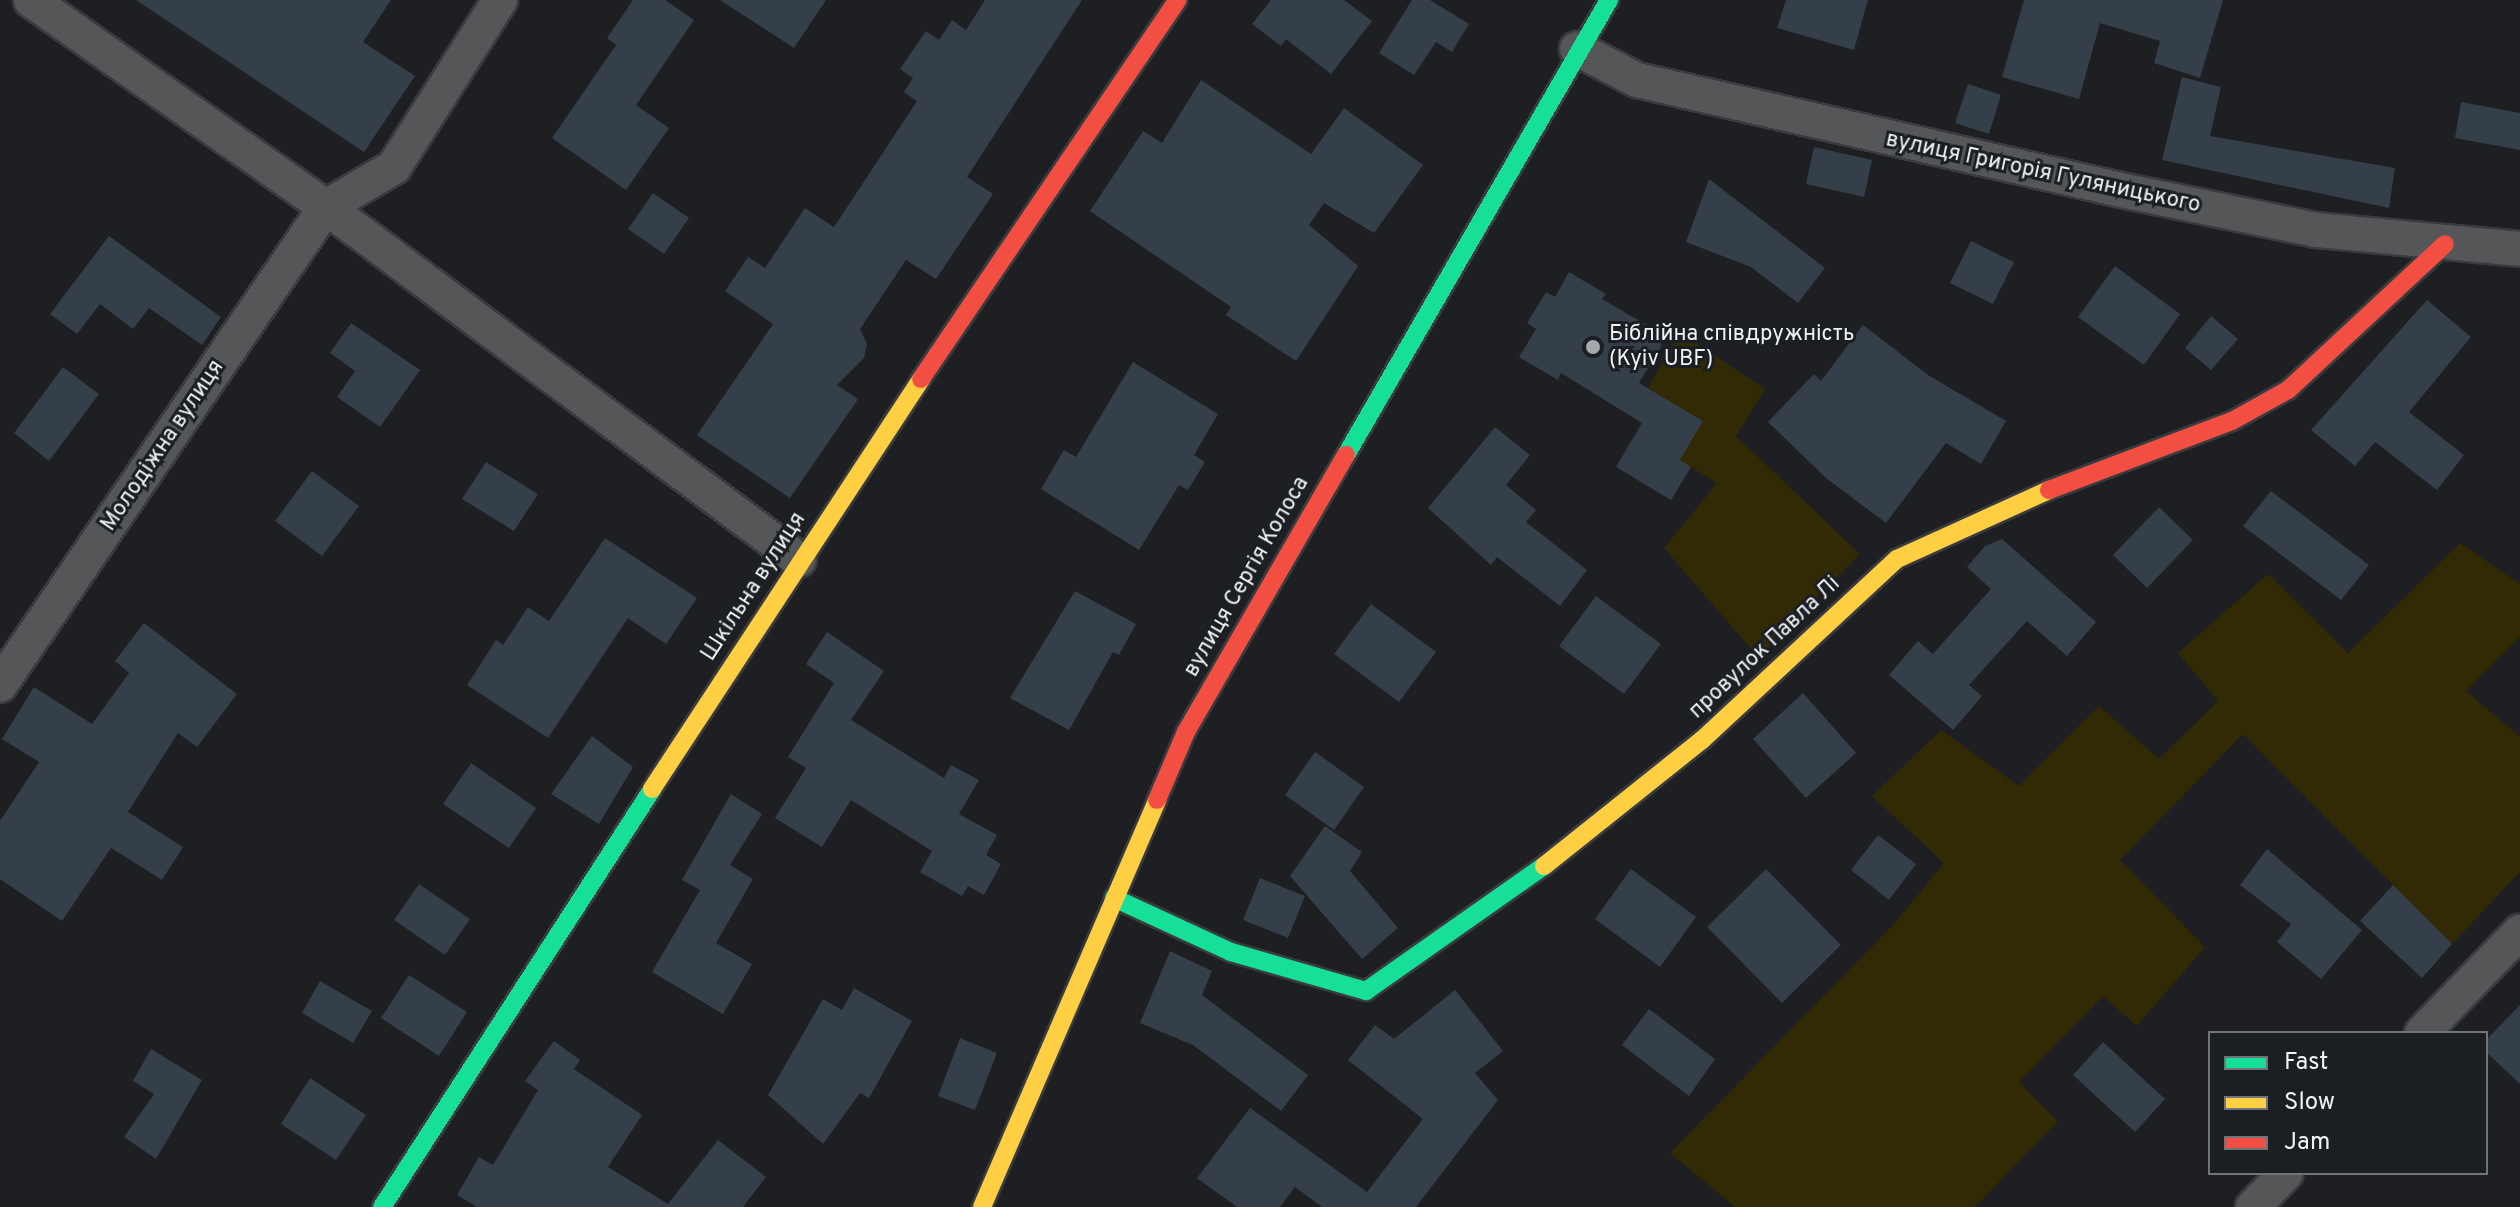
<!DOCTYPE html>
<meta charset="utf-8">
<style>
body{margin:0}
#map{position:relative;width:2520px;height:1207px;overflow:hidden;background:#1d1f22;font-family:Overpass,sans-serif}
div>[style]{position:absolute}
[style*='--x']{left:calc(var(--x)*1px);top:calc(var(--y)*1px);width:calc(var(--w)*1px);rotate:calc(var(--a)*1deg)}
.green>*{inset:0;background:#322905}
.building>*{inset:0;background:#353f49}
.roads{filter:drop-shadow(2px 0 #393b3e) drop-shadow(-2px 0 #393b3e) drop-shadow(0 2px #393b3e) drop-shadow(0 -2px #393b3e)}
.street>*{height:34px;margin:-17px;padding:0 17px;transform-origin:17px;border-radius:17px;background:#545658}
.fast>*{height:18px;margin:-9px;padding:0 9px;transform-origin:9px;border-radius:9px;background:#16e098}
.slow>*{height:18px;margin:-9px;padding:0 9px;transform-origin:9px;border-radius:9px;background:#ffcf43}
.jam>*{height:18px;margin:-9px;padding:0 9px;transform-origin:9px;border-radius:9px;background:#f24e42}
.dots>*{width:22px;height:22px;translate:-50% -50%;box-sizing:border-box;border:4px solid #1b1f24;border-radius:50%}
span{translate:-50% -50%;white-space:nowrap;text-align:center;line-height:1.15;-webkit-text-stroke:6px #1b1f24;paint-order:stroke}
.street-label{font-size:22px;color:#f0f3f6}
.poi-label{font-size:22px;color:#f0f3f6}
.left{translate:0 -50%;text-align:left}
.legend{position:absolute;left:2208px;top:1031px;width:280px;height:144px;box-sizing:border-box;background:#1b1f24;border:2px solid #707478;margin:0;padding:10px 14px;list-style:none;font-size:24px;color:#f0f3f6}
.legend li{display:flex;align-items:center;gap:16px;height:40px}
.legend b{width:40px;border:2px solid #707478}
</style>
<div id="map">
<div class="green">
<div style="clip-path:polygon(1680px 332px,1765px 389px,1736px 436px,1860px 554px,1758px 657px,1664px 548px,1717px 483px,1680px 460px,1702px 421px,1648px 388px)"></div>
<div style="clip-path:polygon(2460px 543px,2520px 584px,2520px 637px,2466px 691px,2520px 737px,2520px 872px,2452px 944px,2243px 734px,2120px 860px,2205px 947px,2137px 1026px,2103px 996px,2019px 1082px,2058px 1121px,1975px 1207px,1735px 1207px,1670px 1153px,1893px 925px,1944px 863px,1872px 796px,1941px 730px,2019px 786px,2099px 706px,2159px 759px,2218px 701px,2178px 653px,2268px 574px,2348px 653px)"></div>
</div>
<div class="building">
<div style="clip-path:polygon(136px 0,391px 0,363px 42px,415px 76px,364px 152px)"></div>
<div style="clip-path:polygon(633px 0,665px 0,694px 20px,636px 105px,669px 128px,626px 190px,552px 138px,616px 45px,607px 38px)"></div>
<div style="clip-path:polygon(720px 0,826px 0,794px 48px)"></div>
<div style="clip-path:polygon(985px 0,1082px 0,967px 177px,993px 194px,936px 279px,906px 260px,860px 329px,867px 344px,864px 358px,837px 385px,858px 399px,790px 498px,697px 435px,773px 324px,725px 291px,748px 257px,765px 268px,805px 208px,834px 227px,917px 101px,904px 92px,913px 78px,900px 69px,926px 31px,939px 40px,952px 20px,966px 30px)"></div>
<div style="clip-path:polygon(1271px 0,1344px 0,1372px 21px,1331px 74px,1286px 39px,1281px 46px,1252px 24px)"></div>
<div style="clip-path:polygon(1412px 0,1430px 0,1469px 24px,1452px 52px,1436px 42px,1414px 75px,1379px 53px)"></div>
<div style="clip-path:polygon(1786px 0,1868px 0,1854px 50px,1777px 28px)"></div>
<div style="clip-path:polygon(2024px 0,2223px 0,2200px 78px,2154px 63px,2160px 41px,2100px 23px,2079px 99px,2002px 77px)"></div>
<div style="clip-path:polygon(2182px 77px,2221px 87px,2210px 136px,2395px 168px,2389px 208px,2162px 160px)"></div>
<div style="clip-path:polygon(1201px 80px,1311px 154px,1344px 108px,1423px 165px,1374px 233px,1324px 203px,1309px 225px,1358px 266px,1296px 361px,1226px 315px,1231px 307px,1090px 211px,1143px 131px,1162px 143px)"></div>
<div style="clip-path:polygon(1968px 84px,2001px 95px,1989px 134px,1955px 123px)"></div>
<div style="clip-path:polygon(2461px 102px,2520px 113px,2520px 150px,2455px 138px)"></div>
<div style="clip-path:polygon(1814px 147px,1872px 160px,1864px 197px,1806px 184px)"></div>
<div style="clip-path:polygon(1709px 179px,1825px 268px,1798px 303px,1751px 267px,1686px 242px)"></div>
<div style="clip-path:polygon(653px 193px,689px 218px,664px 254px,628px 229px)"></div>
<div style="clip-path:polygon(109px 236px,221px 317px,202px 345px,149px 308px,133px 329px,100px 304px,77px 334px,50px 314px)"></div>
<div style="clip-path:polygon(1971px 241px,2014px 262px,1993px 304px,1950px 283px)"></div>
<div style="clip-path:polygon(2115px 266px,2180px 314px,2144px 365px,2078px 317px)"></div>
<div style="clip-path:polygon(1569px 272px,1606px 294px,1602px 299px,1667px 337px,1639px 383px,1703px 421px,1680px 460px,1691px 467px,1671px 500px,1616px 467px,1642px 423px,1561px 373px,1558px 380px,1519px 357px,1536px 329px,1527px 323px,1546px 292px,1555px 297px)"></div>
<div style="clip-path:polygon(2427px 300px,2471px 337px,2409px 412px,2464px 455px,2437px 490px,2375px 442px,2355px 466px,2311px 430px)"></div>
<div style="clip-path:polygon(2211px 316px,2238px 339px,2211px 370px,2185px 348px)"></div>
<div style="clip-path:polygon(351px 323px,420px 370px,380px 427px,337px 397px,355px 371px,330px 353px)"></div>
<div style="clip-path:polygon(1863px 325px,1928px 375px,2006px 421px,1981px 464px,1946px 443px,1886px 523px,1826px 478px,1768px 422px,1814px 374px,1821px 381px)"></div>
<div style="clip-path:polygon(1133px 362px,1218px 414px,1194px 455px,1205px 462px,1188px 490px,1179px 485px,1139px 550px,1041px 489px,1064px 450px,1076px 457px)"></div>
<div style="clip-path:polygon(63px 367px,99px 394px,49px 461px,14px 433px)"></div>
<div style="clip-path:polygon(1495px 427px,1530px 455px,1506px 485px,1536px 510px,1526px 522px,1587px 570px,1560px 606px,1497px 557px,1491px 565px,1428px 508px)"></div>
<div style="clip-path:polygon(486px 462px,538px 494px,514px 531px,462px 499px)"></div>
<div style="clip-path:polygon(312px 471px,359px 506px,322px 556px,275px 521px)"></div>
<div style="clip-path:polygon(2271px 491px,2369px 565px,2341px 600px,2243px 526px)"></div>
<div style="clip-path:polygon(2159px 507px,2193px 540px,2147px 588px,2113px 555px)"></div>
<div style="clip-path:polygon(605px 538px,697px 598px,666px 644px,628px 618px,548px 738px,467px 685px,496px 640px,503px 645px,528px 607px,549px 621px)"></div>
<div style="clip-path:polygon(2002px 539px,2096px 622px,2067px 656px,2027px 621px,1969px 685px,1982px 696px,1953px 730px,1889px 675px,1918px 641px,1933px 654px,1991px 589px,1967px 567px,1985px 546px)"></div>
<div style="clip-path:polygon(1075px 591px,1136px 624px,1119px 655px,1113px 652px,1069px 730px,1010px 698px)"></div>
<div style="clip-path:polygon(1596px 596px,1661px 644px,1624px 694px,1559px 646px)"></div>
<div style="clip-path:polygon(1371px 604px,1436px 652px,1399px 702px,1334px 654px)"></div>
<div style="clip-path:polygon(144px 623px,237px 694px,197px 747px,178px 733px,128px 812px,183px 847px,162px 880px,111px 848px,62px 921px,0 879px,0 821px,39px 762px,2px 739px,34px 687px,92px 724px,129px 673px,115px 661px)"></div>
<div style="clip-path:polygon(827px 632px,884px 671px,851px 720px,944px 778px,951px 765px,979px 780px,959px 814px,997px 835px,986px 855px,1001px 864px,984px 895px,968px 886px,962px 896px,920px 872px,932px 851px,851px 800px,822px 847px,775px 818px,806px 768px,788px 757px,834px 683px,806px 664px)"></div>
<div style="clip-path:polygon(1803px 693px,1856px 753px,1806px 798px,1753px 739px)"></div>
<div style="clip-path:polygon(592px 736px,633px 767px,599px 824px,551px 794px)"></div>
<div style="clip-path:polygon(1315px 752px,1364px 787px,1334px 830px,1285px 795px)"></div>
<div style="clip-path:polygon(471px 763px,536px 808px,509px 848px,443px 804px)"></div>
<div style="clip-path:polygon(731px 794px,762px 814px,730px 865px,753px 879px,716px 943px,752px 964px,723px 1014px,652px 972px,700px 890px,682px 880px)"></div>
<div style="clip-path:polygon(1325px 826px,1362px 852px,1350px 871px,1398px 928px,1362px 959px,1290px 876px)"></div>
<div style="clip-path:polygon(1878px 835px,1916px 864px,1889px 900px,1851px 870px)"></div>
<div style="clip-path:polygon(2267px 849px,2362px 930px,2321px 979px,2277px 942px,2291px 924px,2240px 885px)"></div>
<div style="clip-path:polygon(1631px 869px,1696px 917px,1660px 967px,1595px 919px)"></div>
<div style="clip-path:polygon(1766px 869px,1841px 945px,1782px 1003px,1707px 927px)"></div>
<div style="clip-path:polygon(1260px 878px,1305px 896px,1288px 938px,1243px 920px)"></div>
<div style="clip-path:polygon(419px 884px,470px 919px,445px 955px,394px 920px)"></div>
<div style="clip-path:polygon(2393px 885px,2452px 944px,2422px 978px,2360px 921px)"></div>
<div style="clip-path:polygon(1170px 951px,1212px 971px,1202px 995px,1308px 1075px,1281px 1111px,1193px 1045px,1140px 1023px)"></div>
<div style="clip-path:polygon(409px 975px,467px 1012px,439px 1056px,381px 1018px)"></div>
<div style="clip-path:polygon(320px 981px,372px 1011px,353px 1043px,302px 1013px)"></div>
<div style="clip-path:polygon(854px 988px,912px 1021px,869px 1098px,860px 1093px,823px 1144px,768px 1095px,823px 999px,842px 1010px)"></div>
<div style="clip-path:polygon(1455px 990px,1503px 1051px,1475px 1073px,1498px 1100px,1416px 1207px,1322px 1207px,1295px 1187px,1280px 1207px,1237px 1207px,1197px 1178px,1250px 1108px,1367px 1192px,1423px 1119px,1348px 1060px,1375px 1025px,1394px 1039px)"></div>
<div style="clip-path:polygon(2520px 1005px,2520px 1084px,2486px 1052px,2486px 1040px)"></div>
<div style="clip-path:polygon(1649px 1009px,1715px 1059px,1689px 1096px,1622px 1045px)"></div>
<div style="clip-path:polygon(960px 1038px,997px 1053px,975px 1110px,938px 1096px)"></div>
<div style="clip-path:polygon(554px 1041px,580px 1060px,574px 1069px,642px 1115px,608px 1167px,668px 1204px,718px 1140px,766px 1177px,743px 1207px,477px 1207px,457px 1195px,479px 1157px,493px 1165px,538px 1090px,525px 1081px)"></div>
<div style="clip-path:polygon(2103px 1042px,2165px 1099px,2135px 1132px,2073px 1075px)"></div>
<div style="clip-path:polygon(151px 1049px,202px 1080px,156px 1159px,124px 1137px,154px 1094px,133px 1081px)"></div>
<div style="clip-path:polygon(310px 1078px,366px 1115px,336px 1160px,281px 1124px)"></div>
</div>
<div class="roads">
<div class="street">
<div style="--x:31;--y:0;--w:360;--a:35.1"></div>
<div style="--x:326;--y:207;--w:590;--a:36.73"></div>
<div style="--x:1577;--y:49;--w:68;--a:27.3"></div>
<div style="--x:1637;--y:80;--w:496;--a:12.8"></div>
<div style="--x:2121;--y:190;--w:199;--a:11.6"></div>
<div style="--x:2316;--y:230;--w:205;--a:5.3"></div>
<div style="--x:0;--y:685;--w:579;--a:-55.71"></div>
<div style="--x:326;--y:207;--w:79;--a:-30.5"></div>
<div style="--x:394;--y:167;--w:198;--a:-57.6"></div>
<div style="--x:2422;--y:1033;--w:141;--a:-45.9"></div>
<div style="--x:2253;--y:1207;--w:47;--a:-45.9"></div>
</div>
<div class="fast">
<div style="--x:1346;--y:455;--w:526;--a:-59.97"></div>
<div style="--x:1114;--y:898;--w:129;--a:24.8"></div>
<div style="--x:1231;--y:952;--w:141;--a:16.1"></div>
<div style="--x:1366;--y:991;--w:218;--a:-35.1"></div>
<div style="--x:382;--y:1207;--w:498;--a:-57.1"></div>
</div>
<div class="slow">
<div style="--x:652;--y:789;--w:490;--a:-56.7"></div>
<div style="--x:1544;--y:866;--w:202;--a:-38.6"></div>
<div style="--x:1702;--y:740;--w:266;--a:-42.9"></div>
<div style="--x:1897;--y:559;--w:167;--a:-24.4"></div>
<div style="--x:982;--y:1207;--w:443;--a:-66.7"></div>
</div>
<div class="jam">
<div style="--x:921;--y:379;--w:458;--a:-55.9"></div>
<div style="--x:2049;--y:490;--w:196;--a:-20.7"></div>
<div style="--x:2232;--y:421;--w:64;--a:-29"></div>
<div style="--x:2288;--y:390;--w:214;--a:-42.9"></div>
<div style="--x:1157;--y:800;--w:74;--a:-66.9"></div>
<div style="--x:1186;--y:732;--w:320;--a:-60"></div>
</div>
</div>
<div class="dots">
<div style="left:1593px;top:347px;background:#a6a9ac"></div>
</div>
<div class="street-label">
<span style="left:2043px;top:173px;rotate:12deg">вулиця Григорія Гуляницького</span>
<span style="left:163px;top:446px;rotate:-56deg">Молодіжна вулиця</span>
<span style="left:1247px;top:577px;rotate:-60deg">вулиця Сергія Колоса</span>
<span style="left:754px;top:587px;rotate:-57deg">Шкільна вулиця</span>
<span style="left:1765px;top:648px;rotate:-43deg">провулок Павла Лі</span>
</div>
<div class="poi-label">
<span class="left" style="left:1609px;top:347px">Біблійна співдружність<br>(Kyiv UBF)</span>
</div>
<ul class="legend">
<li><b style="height:10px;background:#16e098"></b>Fast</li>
<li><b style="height:10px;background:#ffcf43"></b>Slow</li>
<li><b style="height:10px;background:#f24e42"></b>Jam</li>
</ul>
</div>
